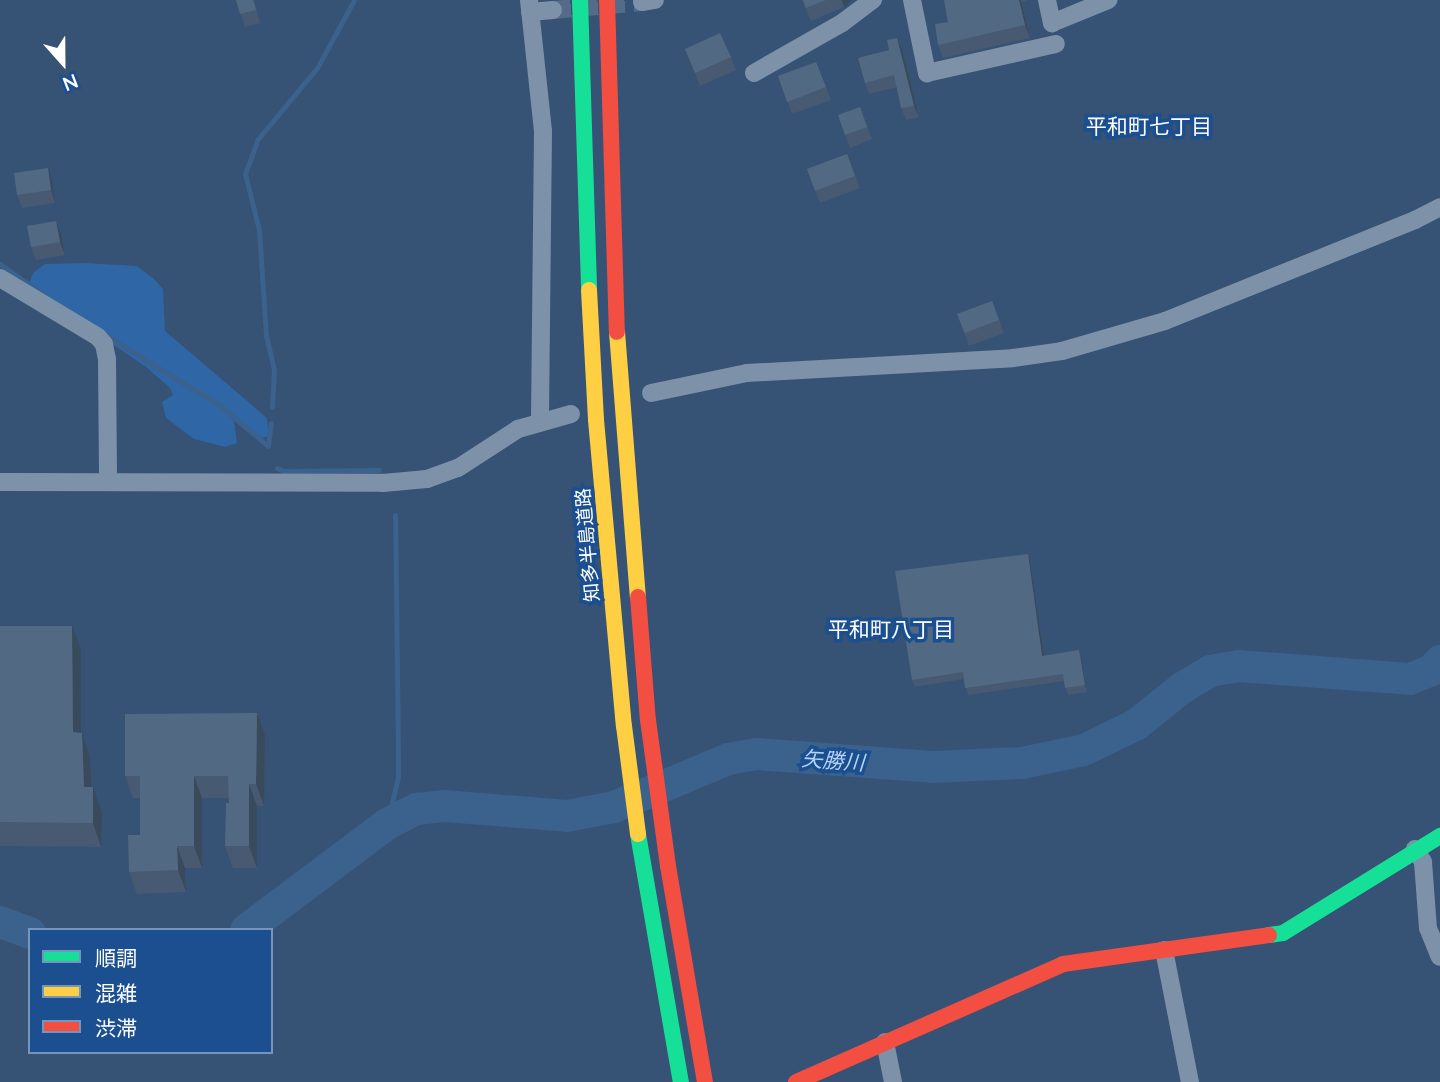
<!DOCTYPE html>
<meta charset="utf-8">
<style>
body{margin:0}
#map{position:relative;width:1440px;height:1082px;overflow:hidden;background:#365274;font-family:Lato,"Noto Sans JP",sans-serif}
div>[style]{position:absolute}
[style*='--x']{left:calc(var(--x)*1px);top:calc(var(--y)*1px);width:calc(var(--w)*1px);rotate:calc(var(--a)*1deg)}
.green>*{inset:0;background:#2f66a5}
.stream>*{height:5px;margin:-2.5px;padding:0 2.5px;transform-origin:2.5px;border-radius:2.5px;background:#3b618d}
.river>*{height:32px;margin:-16px;padding:0 16px;transform-origin:16px;border-radius:16px;background:#3b618d}
.street-tunnel>*{height:18px;margin-top:-9px;transform-origin:0;background:repeating-linear-gradient(90deg,#546c89 0 18px,transparent 0 27px)}
.street>*{height:18px;margin:-9px;padding:0 9px;transform-origin:9px;border-radius:9px;background:#7d92a8}
.fast>*{height:16px;margin:-8px;padding:0 8px;transform-origin:8px;border-radius:8px;background:#16e098}
.slow>*{height:16px;margin:-8px;padding:0 8px;transform-origin:8px;border-radius:8px;background:#ffcf43}
.jam>*{height:16px;margin:-8px;padding:0 8px;transform-origin:8px;border-radius:8px;background:#f24e42}
.wall>*{inset:0;background:#475a72}
.shaded-wall>*{inset:0;background:#394a5c}
.building>*{inset:0;background:#526984}
span{translate:-50% -50%;white-space:nowrap;text-align:center;line-height:1.15;-webkit-text-stroke:7px #1b4f8f;paint-order:stroke}
.street-label{font-size:19px;color:#fff}
.neighbourhood-label{font-size:21px;color:#fff}
.water-label{font-size:21px;color:#b5d3f5;font-style:italic}
.legend{position:absolute;left:28px;top:928px;width:245px;height:126px;box-sizing:border-box;background:#1b4f8f;border:2px solid #7695bc;margin:0;padding:9px 12px;list-style:none;font-size:21px;color:#fff}
.legend li{display:flex;align-items:center;gap:14px;height:35px}
.legend b{width:35px;border:2px solid #7695bc}
.north{position:absolute;left:28px;top:28px;width:70px;height:70px;-webkit-text-stroke:5px #1b4f8f;paint-order:stroke;rotate:159deg;font-size:19px;font-weight:700;line-height:28px;text-align:center;color:#fff}
.north::after{content:'';display:block;margin:auto;width:24px;height:32px;background:#fff;clip-path:polygon(50% 0,100% 100%,50% 72%,0 100%)}
</style>
<div id="map">
<div class="green">
<div style="clip-path:polygon(84px 263px,137px 266px,154px 279px,163px 289px,165px 331px,267px 418px,269px 436px,262px 438px,233px 415px,237px 443px,225px 447px,194px 439px,166px 418px,162px 402px,173px 395px,170px 388px,146px 367px,28px 286px,33px 273px,45px 264px)"></div>
</div>
<div class="stream">
<div style="--x:0;--y:264;--w:52;--a:34.9"></div>
<div style="--x:107;--y:336;--w:132;--a:31.6"></div>
<div style="--x:219;--y:405;--w:64;--a:39.9"></div>
<div style="--x:272;--y:407;--w:37;--a:-87"></div>
<div style="--x:274;--y:370;--w:36;--a:-103"></div>
<div style="--x:266;--y:335;--w:105;--a:-93.8"></div>
<div style="--x:259;--y:230;--w:58;--a:-104"></div>
<div style="--x:245;--y:174;--w:37;--a:-70"></div>
<div style="--x:258;--y:139;--w:92;--a:-50.3"></div>
<div style="--x:317;--y:68;--w:77;--a:-61.4"></div>
<div style="--x:268;--y:446;--w:23;--a:-83"></div>
<div style="--x:277;--y:468;--w:8;--a:23"></div>
<div style="--x:284;--y:471;--w:95;--a:-0.6"></div>
<div style="--x:387;--y:824;--w:48;--a:-76.8"></div>
<div style="--x:398;--y:777;--w:26;--a:-90"></div>
<div style="--x:398;--y:751;--w:236;--a:-90.7"></div>
</div>
<div class="river">
<div style="--x:0;--y:922;--w:32;--a:20"></div>
<div style="--x:246;--y:930;--w:176;--a:-36.9"></div>
<div style="--x:387;--y:824;--w:34;--a:-27"></div>
<div style="--x:417;--y:809;--w:27;--a:-6"></div>
<div style="--x:444;--y:806;--w:123;--a:4.6"></div>
<div style="--x:567;--y:816;--w:48;--a:-10.8"></div>
<div style="--x:614;--y:807;--w:124;--a:-22.8"></div>
<div style="--x:728;--y:759;--w:29;--a:-10"></div>
<div style="--x:757;--y:754;--w:176;--a:4.2"></div>
<div style="--x:933;--y:767;--w:89;--a:-2.6"></div>
<div style="--x:1022;--y:763;--w:63;--a:-11.8"></div>
<div style="--x:1084;--y:750;--w:59;--a:-26.1"></div>
<div style="--x:1137;--y:724;--w:58;--a:-38.7"></div>
<div style="--x:1182;--y:688;--w:33;--a:-31"></div>
<div style="--x:1210;--y:671;--w:28;--a:-10"></div>
<div style="--x:1238;--y:666;--w:172;--a:4.3"></div>
<div style="--x:1410;--y:679;--w:24;--a:-22"></div>
<div style="--x:1432;--y:670;--w:12;--a:-48"></div>
</div>
<div class="street-tunnel">
<div style="--x:553;--y:10;--w:89;--a:-5.1"></div>
</div>
<div class="street">
<div style="--x:529;--y:0;--w:132;--a:83.9"></div>
<div style="--x:543;--y:131;--w:289;--a:90.6"></div>
<div style="--x:912;--y:0;--w:75;--a:78.4"></div>
<div style="--x:927;--y:73;--w:132;--a:-12.7"></div>
<div style="--x:1047;--y:0;--w:24;--a:78"></div>
<div style="--x:1052;--y:23;--w:61;--a:-22.3"></div>
<div style="--x:642;--y:2;--w:13;--a:-9"></div>
<div style="--x:530;--y:12;--w:23;--a:-5"></div>
<div style="--x:754;--y:73;--w:101;--a:-29.6"></div>
<div style="--x:842;--y:23;--w:39;--a:-37"></div>
<div style="--x:0;--y:278;--w:114;--a:31"></div>
<div style="--x:98;--y:337;--w:9;--a:49"></div>
<div style="--x:104;--y:344;--w:15;--a:79"></div>
<div style="--x:107;--y:359;--w:123;--a:89.5"></div>
<div style="--x:651;--y:393;--w:98;--a:-11.8"></div>
<div style="--x:747;--y:373;--w:266;--a:-3.2"></div>
<div style="--x:1013;--y:358;--w:49;--a:-8.1"></div>
<div style="--x:1062;--y:351;--w:107;--a:-16.2"></div>
<div style="--x:1165;--y:321;--w:270;--a:-22"></div>
<div style="--x:1415;--y:220;--w:28;--a:-27"></div>
<div style="--x:0;--y:482;--w:383;--a:0.1"></div>
<div style="--x:383;--y:483;--w:44;--a:-5.2"></div>
<div style="--x:427;--y:479;--w:33;--a:-20"></div>
<div style="--x:458;--y:468;--w:72;--a:-33"></div>
<div style="--x:518;--y:429;--w:55;--a:-15.8"></div>
<div style="--x:1415;--y:849;--w:15;--a:58"></div>
<div style="--x:1423;--y:862;--w:66;--a:85.7"></div>
<div style="--x:1428;--y:928;--w:31;--a:68"></div>
<div style="--x:1164;--y:950;--w:135;--a:78.9"></div>
<div style="--x:885;--y:1042;--w:41;--a:78.7"></div>
</div>
<div class="fast">
<div style="--x:580;--y:0;--w:290;--a:88.2"></div>
<div style="--x:638;--y:834;--w:252;--a:80.2"></div>
<div style="--x:1269;--y:935;--w:14;--a:-8"></div>
<div style="--x:1283;--y:933;--w:185;--a:-31.7"></div>
</div>
<div class="slow">
<div style="--x:589;--y:290;--w:130;--a:86.9"></div>
<div style="--x:596;--y:420;--w:307;--a:84.8"></div>
<div style="--x:624;--y:726;--w:109;--a:82.6"></div>
<div style="--x:617;--y:332;--w:266;--a:85.5"></div>
</div>
<div class="jam">
<div style="--x:607;--y:0;--w:332;--a:88.3"></div>
<div style="--x:638;--y:597;--w:123;--a:85.4"></div>
<div style="--x:648;--y:720;--w:147;--a:82.2"></div>
<div style="--x:668;--y:866;--w:219;--a:80.3"></div>
<div style="--x:796;--y:1082;--w:292;--a:-23.8"></div>
<div style="--x:1063;--y:964;--w:208;--a:-8"></div>
</div>
<div class="wall">
<div style="clip-path:polygon(236px 0,254px 0,260px 23px,245px 27px)"></div>
<div style="clip-path:polygon(802px 0,852px 0,844px 7px,811px 21px)"></div>
<div style="clip-path:polygon(944px 0,1027px 0,1027px 1px,1022px 2px,1030px 38px,943px 58px,938px 45px,948px 22px)"></div>
<div style="clip-path:polygon(897px 38px,902px 49px,919px 117px,906px 120px,901px 108px,897px 87px,869px 94px,865px 83px)"></div>
<div style="clip-path:polygon(685px 49px,731px 57px,736px 70px,700px 86px)"></div>
<div style="clip-path:polygon(816px 62px,831px 100px,792px 114px,778px 76px)"></div>
<div style="clip-path:polygon(860px 107px,872px 139px,850px 148px,838px 115px)"></div>
<div style="clip-path:polygon(847px 154px,860px 188px,820px 203px,807px 169px)"></div>
<div style="clip-path:polygon(52px 181px,55px 203px,22px 208px,17px 195px)"></div>
<div style="clip-path:polygon(56px 221px,61px 234px,65px 255px,36px 260px,31px 247px)"></div>
<div style="clip-path:polygon(992px 301px,1004px 333px,969px 346px,957px 314px)"></div>
<div style="clip-path:polygon(1028px 554px,1030px 561px,1044px 656px,1079px 650px,1081px 657px,1087px 692px,1068px 695px,1064px 681px,968px 695px,964px 679px,915px 687px,912px 680px)"></div>
<div style="clip-path:polygon(0 626px,81px 650px,81px 733px,90px 757px,92px 787px,102px 812px,101px 847px,0 846px)"></div>
<div style="clip-path:polygon(257px 713px,265px 735px,264px 806px,257px 806px,257px 868px,233px 868px,225px 846px,229px 798px,202px 798px,202px 868px,185px 868px,186px 892px,137px 894px,129px 872px,140px 835px,140px 798px,133px 798px,125px 776px)"></div>
</div>
<div class="shaded-wall">
<div style="clip-path:polygon(842px 0,852px 0,844px 7px)"></div>
<div style="clip-path:polygon(1019px 0,1021px 0,1030px 38px,1025px 25px)"></div>
<div style="clip-path:polygon(897px 38px,902px 49px,919px 117px,914px 106px)"></div>
<div style="clip-path:polygon(48px 168px,52px 181px,55px 203px,51px 190px)"></div>
<div style="clip-path:polygon(56px 221px,61px 234px,65px 255px,60px 242px)"></div>
<div style="clip-path:polygon(1028px 554px,1030px 561px,1045px 663px,1042px 656px)"></div>
<div style="clip-path:polygon(72px 626px,81px 650px,81px 757px,73px 732px)"></div>
<div style="clip-path:polygon(1079px 650px,1081px 657px,1087px 692px,1085px 685px)"></div>
<div style="clip-path:polygon(257px 713px,265px 735px,264px 806px,256px 784px)"></div>
<div style="clip-path:polygon(82px 733px,90px 757px,93px 812px,84px 787px)"></div>
<div style="clip-path:polygon(194px 776px,202px 798px,202px 868px,194px 846px)"></div>
<div style="clip-path:polygon(249px 784px,257px 806px,257px 868px,249px 846px)"></div>
<div style="clip-path:polygon(93px 787px,102px 812px,101px 847px,93px 823px)"></div>
<div style="clip-path:polygon(177px 846px,185px 868px,186px 892px,178px 870px)"></div>
</div>
<div class="building">
<div style="clip-path:polygon(236px 0,253px 0,256px 10px,240px 14px)"></div>
<div style="clip-path:polygon(803px 0,826px 0,806px 8px)"></div>
<div style="clip-path:polygon(944px 0,1019px 0,1025px 25px,938px 45px,935px 24px,948px 22px)"></div>
<div style="clip-path:polygon(720px 33px,731px 57px,695px 73px,685px 49px)"></div>
<div style="clip-path:polygon(897px 38px,914px 106px,901px 108px,894px 75px,865px 83px,858px 58px,889px 50px,887px 40px)"></div>
<div style="clip-path:polygon(816px 62px,826px 87px,787px 102px,778px 76px)"></div>
<div style="clip-path:polygon(860px 107px,867px 127px,845px 135px,838px 115px)"></div>
<div style="clip-path:polygon(847px 154px,855px 176px,815px 191px,807px 169px)"></div>
<div style="clip-path:polygon(48px 168px,51px 190px,17px 195px,14px 173px)"></div>
<div style="clip-path:polygon(56px 221px,60px 242px,31px 247px,27px 226px)"></div>
<div style="clip-path:polygon(992px 301px,999px 320px,965px 333px,957px 314px)"></div>
<div style="clip-path:polygon(1028px 554px,1042px 656px,1079px 650px,1085px 685px,1065px 688px,1063px 674px,965px 688px,963px 672px,912px 680px,895px 571px)"></div>
<div style="clip-path:polygon(0 626px,72px 626px,73px 732px,82px 733px,84px 787px,93px 787px,93px 823px,0 822px)"></div>
<div style="clip-path:polygon(257px 713px,256px 784px,249px 784px,249px 846px,225px 846px,226px 803px,229px 803px,228px 776px,194px 776px,194px 846px,177px 846px,178px 870px,129px 872px,128px 835px,140px 835px,140px 776px,125px 776px,125px 714px)"></div>
</div>
<div class="street-label">
<span style="left:587px;top:545px;rotate:-95deg">知多半島道路</span>
</div>
<div class="neighbourhood-label">
<span style="left:1149px;top:126px">平和町七丁目</span>
<span style="left:891px;top:629px">平和町八丁目</span>
</div>
<div class="water-label">
<span style="left:833px;top:760px;rotate:4deg">矢勝川</span>
</div>
<ul class="legend">
<li><b style="height:9px;background:#16e098"></b>順調</li>
<li><b style="height:9px;background:#ffcf43"></b>混雑</li>
<li><b style="height:9px;background:#f24e42"></b>渋滞</li>
</ul>
<div class="north">N</div>
</div>
